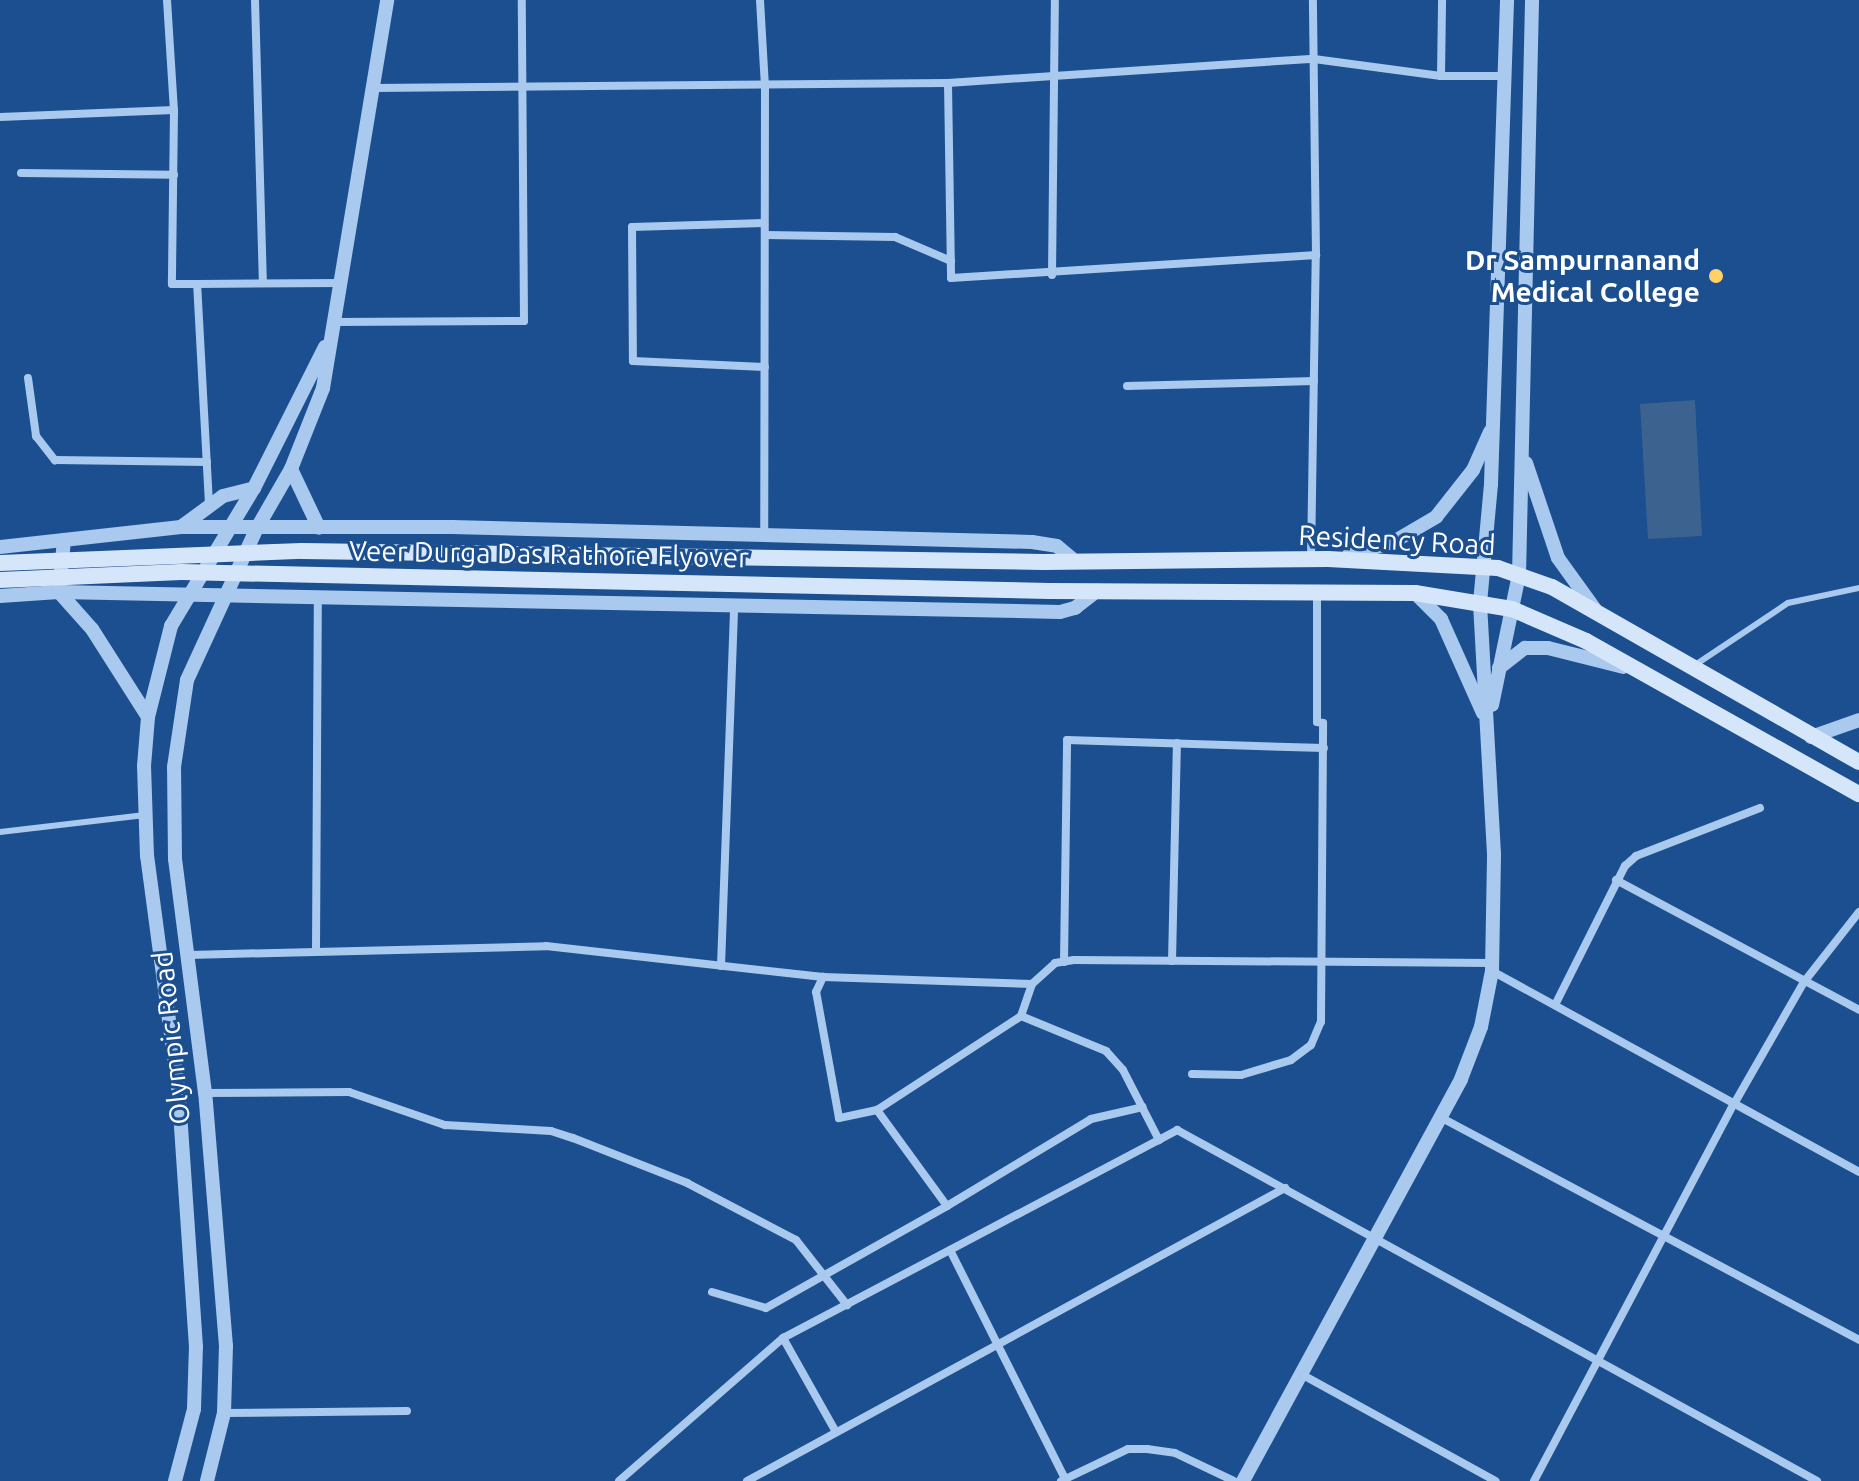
<!DOCTYPE html>
<style>
body{margin:0}
#map{position:relative;width:1859px;height:1481px;overflow:hidden;background:#1b4f8f;font-family:Ubuntu,sans-serif}
div>[style]{position:absolute}
[style*='--x']{left:calc(var(--x)*1px);top:calc(var(--y)*1px);width:calc(var(--w)*1px);rotate:calc(var(--a)*1deg)}
.water>*{inset:0;background:#3c6290}
.service>*{height:6px;margin:-3px;padding:0 3px;transform-origin:3px;border-radius:3px;background:#a9c9ee}
.minor>*{height:8px;margin:-4px;padding:0 4px;transform-origin:4px;border-radius:4px;background:#a9c9ee}
.tertiary>*{height:14px;margin:-7px;padding:0 7px;transform-origin:7px;border-radius:7px;background:#a9c9ee}
.secondary>*{height:16px;margin:-8px;padding:0 8px;transform-origin:8px;border-radius:8px;background:#d6e6fa}
.secondary-bridge>*{height:16px;margin:-8px;padding:0 8px;transform-origin:8px;border-radius:8px;background:#d6e6fa}
.dots>*{width:22px;height:22px;translate:-50% -50%;box-sizing:border-box;border:4px solid #1b4f8f;border-radius:50%}
span{translate:-50% -50%;white-space:nowrap;text-align:center;line-height:1.15;-webkit-text-stroke:6px #1b4f8f;paint-order:stroke}
.poi-label{font-size:28px;color:#fff;font-weight:700}
.right{translate:-100% -50%;text-align:right}
.street-label{font-size:28px;color:#fff}
</style>
<div id="map">
<div class="water">
<div style="clip-path:polygon(1695px 400px,1702px 536px,1648px 539px,1640px 404px)"></div>
</div>
<div class="service">
<div style="--x:1695;--y:665;--w:112;--a:-33.7"></div>
<div style="--x:1788;--y:603;--w:73;--a:-11.9"></div>
<div style="--x:0;--y:832;--w:146;--a:-6.7"></div>
</div>
<div class="minor">
<div style="--x:167;--y:0;--w:110;--a:86.4"></div>
<div style="--x:255;--y:0;--w:283;--a:88.4"></div>
<div style="--x:760;--y:0;--w:87;--a:86.7"></div>
<div style="--x:765;--y:87;--w:448;--a:90.1"></div>
<div style="--x:1441;--y:76;--w:76;--a:-89.2"></div>
<div style="--x:948;--y:83;--w:195;--a:89.1"></div>
<div style="--x:951;--y:278;--w:366;--a:-3.6"></div>
<div style="--x:373;--y:88;--w:575;--a:-0.5"></div>
<div style="--x:948;--y:83;--w:367;--a:-3.8"></div>
<div style="--x:1314;--y:59;--w:128;--a:7.6"></div>
<div style="--x:1441;--y:76;--w:63;--a:0"></div>
<div style="--x:0;--y:117;--w:174;--a:-2.3"></div>
<div style="--x:174;--y:110;--w:174;--a:90.7"></div>
<div style="--x:172;--y:284;--w:25;--a:0"></div>
<div style="--x:21;--y:173;--w:153;--a:0.7"></div>
<div style="--x:764;--y:223;--w:132;--a:178.3"></div>
<div style="--x:632;--y:227;--w:134;--a:89.6"></div>
<div style="--x:633;--y:361;--w:132;--a:2.6"></div>
<div style="--x:765;--y:235;--w:130;--a:0.9"></div>
<div style="--x:895;--y:237;--w:61;--a:23.2"></div>
<div style="--x:1052;--y:275;--w:275;--a:-89.4"></div>
<div style="--x:334;--y:322;--w:190;--a:-0.3"></div>
<div style="--x:524;--y:321;--w:321;--a:-90.4"></div>
<div style="--x:28;--y:378;--w:59;--a:82.1"></div>
<div style="--x:36;--y:436;--w:31;--a:52"></div>
<div style="--x:55;--y:460;--w:152;--a:0.8"></div>
<div style="--x:1127;--y:386;--w:187;--a:-1.5"></div>
<div style="--x:209;--y:504;--w:220;--a:-93.1"></div>
<div style="--x:197;--y:284;--w:143;--a:-0.4"></div>
<div style="--x:1311;--y:559;--w:304;--a:-89.1"></div>
<div style="--x:1316;--y:255;--w:255;--a:-90.7"></div>
<div style="--x:1616;--y:880;--w:276;--a:28.1"></div>
<div style="--x:316;--y:950;--w:349;--a:-89.7"></div>
<div style="--x:189;--y:955;--w:357;--a:-1.4"></div>
<div style="--x:546;--y:946;--w:279;--a:6.4"></div>
<div style="--x:1172;--y:961;--w:218;--a:-88.7"></div>
<div style="--x:1064;--y:962;--w:222;--a:-89.2"></div>
<div style="--x:1067;--y:740;--w:257;--a:1.8"></div>
<div style="--x:721;--y:966;--w:361;--a:-87.9"></div>
<div style="--x:1492;--y:971;--w:418;--a:28.7"></div>
<div style="--x:1555;--y:1005;--w:156;--a:-63.3"></div>
<div style="--x:1625;--y:866;--w:15;--a:-42"></div>
<div style="--x:1636;--y:856;--w:133;--a:-21.2"></div>
<div style="--x:1021;--y:1016;--w:34;--a:-71"></div>
<div style="--x:1032;--y:984;--w:31;--a:-42"></div>
<div style="--x:1055;--y:963;--w:19;--a:-9"></div>
<div style="--x:1074;--y:960;--w:418;--a:0.4"></div>
<div style="--x:1192;--y:1074;--w:49;--a:1.2"></div>
<div style="--x:1241;--y:1075;--w:52;--a:-16.7"></div>
<div style="--x:1291;--y:1060;--w:25;--a:-37"></div>
<div style="--x:1311;--y:1045;--w:25;--a:-67"></div>
<div style="--x:1321;--y:1022;--w:299;--a:-89.6"></div>
<div style="--x:1323;--y:723;--w:6;--a:-171"></div>
<div style="--x:1317;--y:722;--w:129;--a:-90"></div>
<div style="--x:205;--y:1093;--w:144;--a:-0.4"></div>
<div style="--x:349;--y:1092;--w:102;--a:19"></div>
<div style="--x:445;--y:1125;--w:106;--a:3.2"></div>
<div style="--x:551;--y:1131;--w:23;--a:18"></div>
<div style="--x:573;--y:1138;--w:123;--a:21.5"></div>
<div style="--x:687;--y:1183;--w:123;--a:27.6"></div>
<div style="--x:796;--y:1240;--w:83;--a:51.9"></div>
<div style="--x:877;--y:1110;--w:39;--a:168"></div>
<div style="--x:839;--y:1118;--w:128;--a:-100.3"></div>
<div style="--x:816;--y:992;--w:17;--a:-65"></div>
<div style="--x:823;--y:977;--w:209;--a:1.9"></div>
<div style="--x:1440;--y:1117;--w:475;--a:28"></div>
<div style="--x:947;--y:1206;--w:168;--a:-31.1"></div>
<div style="--x:1091;--y:1119;--w:53;--a:-13"></div>
<div style="--x:950;--y:1250;--w:256;--a:63.3"></div>
<div style="--x:712;--y:1292;--w:56;--a:16.5"></div>
<div style="--x:766;--y:1308;--w:208;--a:-29.4"></div>
<div style="--x:947;--y:1206;--w:119;--a:-126.1"></div>
<div style="--x:877;--y:1110;--w:172;--a:-33.1"></div>
<div style="--x:1021;--y:1016;--w:92;--a:22.4"></div>
<div style="--x:1106;--y:1051;--w:25;--a:48"></div>
<div style="--x:1123;--y:1070;--w:79;--a:62.8"></div>
<div style="--x:783;--y:1338;--w:108;--a:60.6"></div>
<div style="--x:1301;--y:1374;--w:222;--a:28.8"></div>
<div style="--x:224;--y:1413;--w:183;--a:-0.6"></div>
<div style="--x:619;--y:1481;--w:218;--a:-41.1"></div>
<div style="--x:783;--y:1338;--w:446;--a:-27.8"></div>
<div style="--x:1177;--y:1130;--w:730;--a:28.74"></div>
<div style="--x:747;--y:1481;--w:613;--a:-28.57"></div>
<div style="--x:1061;--y:1481;--w:74;--a:-25.5"></div>
<div style="--x:1128;--y:1449;--w:19;--a:0"></div>
<div style="--x:1147;--y:1449;--w:28;--a:8"></div>
<div style="--x:1175;--y:1453;--w:65;--a:25.4"></div>
<div style="--x:1534;--y:1481;--w:427;--a:-62.1"></div>
<div style="--x:1734;--y:1104;--w:141;--a:-60.2"></div>
<div style="--x:1804;--y:982;--w:89;--a:-51.8"></div>
</div>
<div class="tertiary">
<div style="--x:1526;--y:463;--w:100;--a:71.4"></div>
<div style="--x:1558;--y:558;--w:67;--a:54.2"></div>
<div style="--x:291;--y:469;--w:65;--a:64.6"></div>
<div style="--x:181;--y:527;--w:52;--a:-36.4"></div>
<div style="--x:223;--y:496;--w:32;--a:-14"></div>
<div style="--x:64;--y:540;--w:52;--a:95.5"></div>
<div style="--x:59;--y:592;--w:50;--a:48.3"></div>
<div style="--x:92;--y:629;--w:104;--a:57.5"></div>
<div style="--x:0;--y:547;--w:182;--a:-6.3"></div>
<div style="--x:181;--y:527;--w:271;--a:0"></div>
<div style="--x:452;--y:527;--w:580;--a:1.48"></div>
<div style="--x:1032;--y:542;--w:25;--a:9"></div>
<div style="--x:1057;--y:546;--w:23;--a:40"></div>
<div style="--x:1348;--y:556;--w:49;--a:-17.7"></div>
<div style="--x:1395;--y:541;--w:48;--a:-30.3"></div>
<div style="--x:1436;--y:517;--w:60;--a:-51.8"></div>
<div style="--x:1473;--y:470;--w:42;--a:-65.9"></div>
<div style="--x:1415;--y:593;--w:37;--a:45"></div>
<div style="--x:1441;--y:619;--w:103;--a:65.9"></div>
<div style="--x:0;--y:596;--w:59;--a:-3.9"></div>
<div style="--x:59;--y:592;--w:1001;--a:1.14"></div>
<div style="--x:1060;--y:612;--w:16;--a:-15"></div>
<div style="--x:1075;--y:608;--w:28;--a:-38"></div>
<div style="--x:1499;--y:668;--w:33;--a:-38"></div>
<div style="--x:1525;--y:648;--w:23;--a:0"></div>
<div style="--x:1548;--y:648;--w:78;--a:14"></div>
<div style="--x:1492;--y:705;--w:133;--a:-78.3"></div>
<div style="--x:1519;--y:575;--w:575;--a:-88.7"></div>
<div style="--x:1811;--y:737;--w:51;--a:-19.5"></div>
<div style="--x:175;--y:1481;--w:74;--a:-75.2"></div>
<div style="--x:194;--y:1409;--w:62;--a:-88.2"></div>
<div style="--x:196;--y:1347;--w:253;--a:-93.9"></div>
<div style="--x:179;--y:1095;--w:241;--a:-97.6"></div>
<div style="--x:147;--y:856;--w:90;--a:-91.9"></div>
<div style="--x:144;--y:766;--w:49;--a:-85.3"></div>
<div style="--x:148;--y:717;--w:94;--a:-75.8"></div>
<div style="--x:171;--y:626;--w:161;--a:-59"></div>
<div style="--x:254;--y:488;--w:158;--a:-63.3"></div>
<div style="--x:207;--y:1481;--w:70;--a:-76"></div>
<div style="--x:224;--y:1413;--w:67;--a:-88.3"></div>
<div style="--x:226;--y:1346;--w:254;--a:-94.7"></div>
<div style="--x:205;--y:1093;--w:236;--a:-97.3"></div>
<div style="--x:175;--y:859;--w:92;--a:-90.6"></div>
<div style="--x:174;--y:767;--w:88;--a:-81.5"></div>
<div style="--x:187;--y:680;--w:167;--a:-65.3"></div>
<div style="--x:257;--y:528;--w:68;--a:-60"></div>
<div style="--x:291;--y:469;--w:87;--a:-68.4"></div>
<div style="--x:323;--y:388;--w:393;--a:-80.6"></div>
<div style="--x:1243;--y:1481;--w:457;--a:-61.5"></div>
<div style="--x:1461;--y:1079;--w:56;--a:-69"></div>
<div style="--x:1481;--y:1027;--w:57;--a:-78.9"></div>
<div style="--x:1492;--y:971;--w:117;--a:-89"></div>
<div style="--x:1494;--y:854;--w:251;--a:-93.2"></div>
<div style="--x:1480;--y:603;--w:120;--a:-84.7"></div>
<div style="--x:1491;--y:484;--w:484;--a:-88.1"></div>
</div>
<div class="secondary">
<div style="--x:1043;--y:562;--w:285;--a:-0.6"></div>
<div style="--x:1328;--y:559;--w:170;--a:3"></div>
<div style="--x:1498;--y:568;--w:57;--a:19.4"></div>
<div style="--x:1552;--y:587;--w:353;--a:29.7"></div>
<div style="--x:1050;--y:591;--w:365;--a:0.3"></div>
<div style="--x:1415;--y:593;--w:98;--a:9.4"></div>
<div style="--x:1512;--y:609;--w:81;--a:23.4"></div>
<div style="--x:1586;--y:641;--w:313;--a:29.3"></div>
</div>
<div class="secondary-bridge">
<div style="--x:0;--y:563;--w:302;--a:-2.3"></div>
<div style="--x:302;--y:551;--w:741;--a:0.85"></div>
<div style="--x:0;--y:580;--w:181;--a:-2.5"></div>
<div style="--x:181;--y:572;--w:869;--a:1.25"></div>
</div>
<div class="dots">
<div style="left:1716px;top:276px;background:#ffd166"></div>
</div>
<div class="poi-label">
<span class="right" style="left:1700px;top:276px">Dr Sampurnanand<br>Medical College</span>
</div>
<div class="street-label">
<span style="left:1397px;top:540px;rotate:3deg">Residency Road</span>
<span style="left:549px;top:554px;rotate:1deg">Veer Durga Das Rathore Flyover</span>
<span style="left:171px;top:1038px;rotate:-96deg">Olympic Road</span>
</div>
</div>
